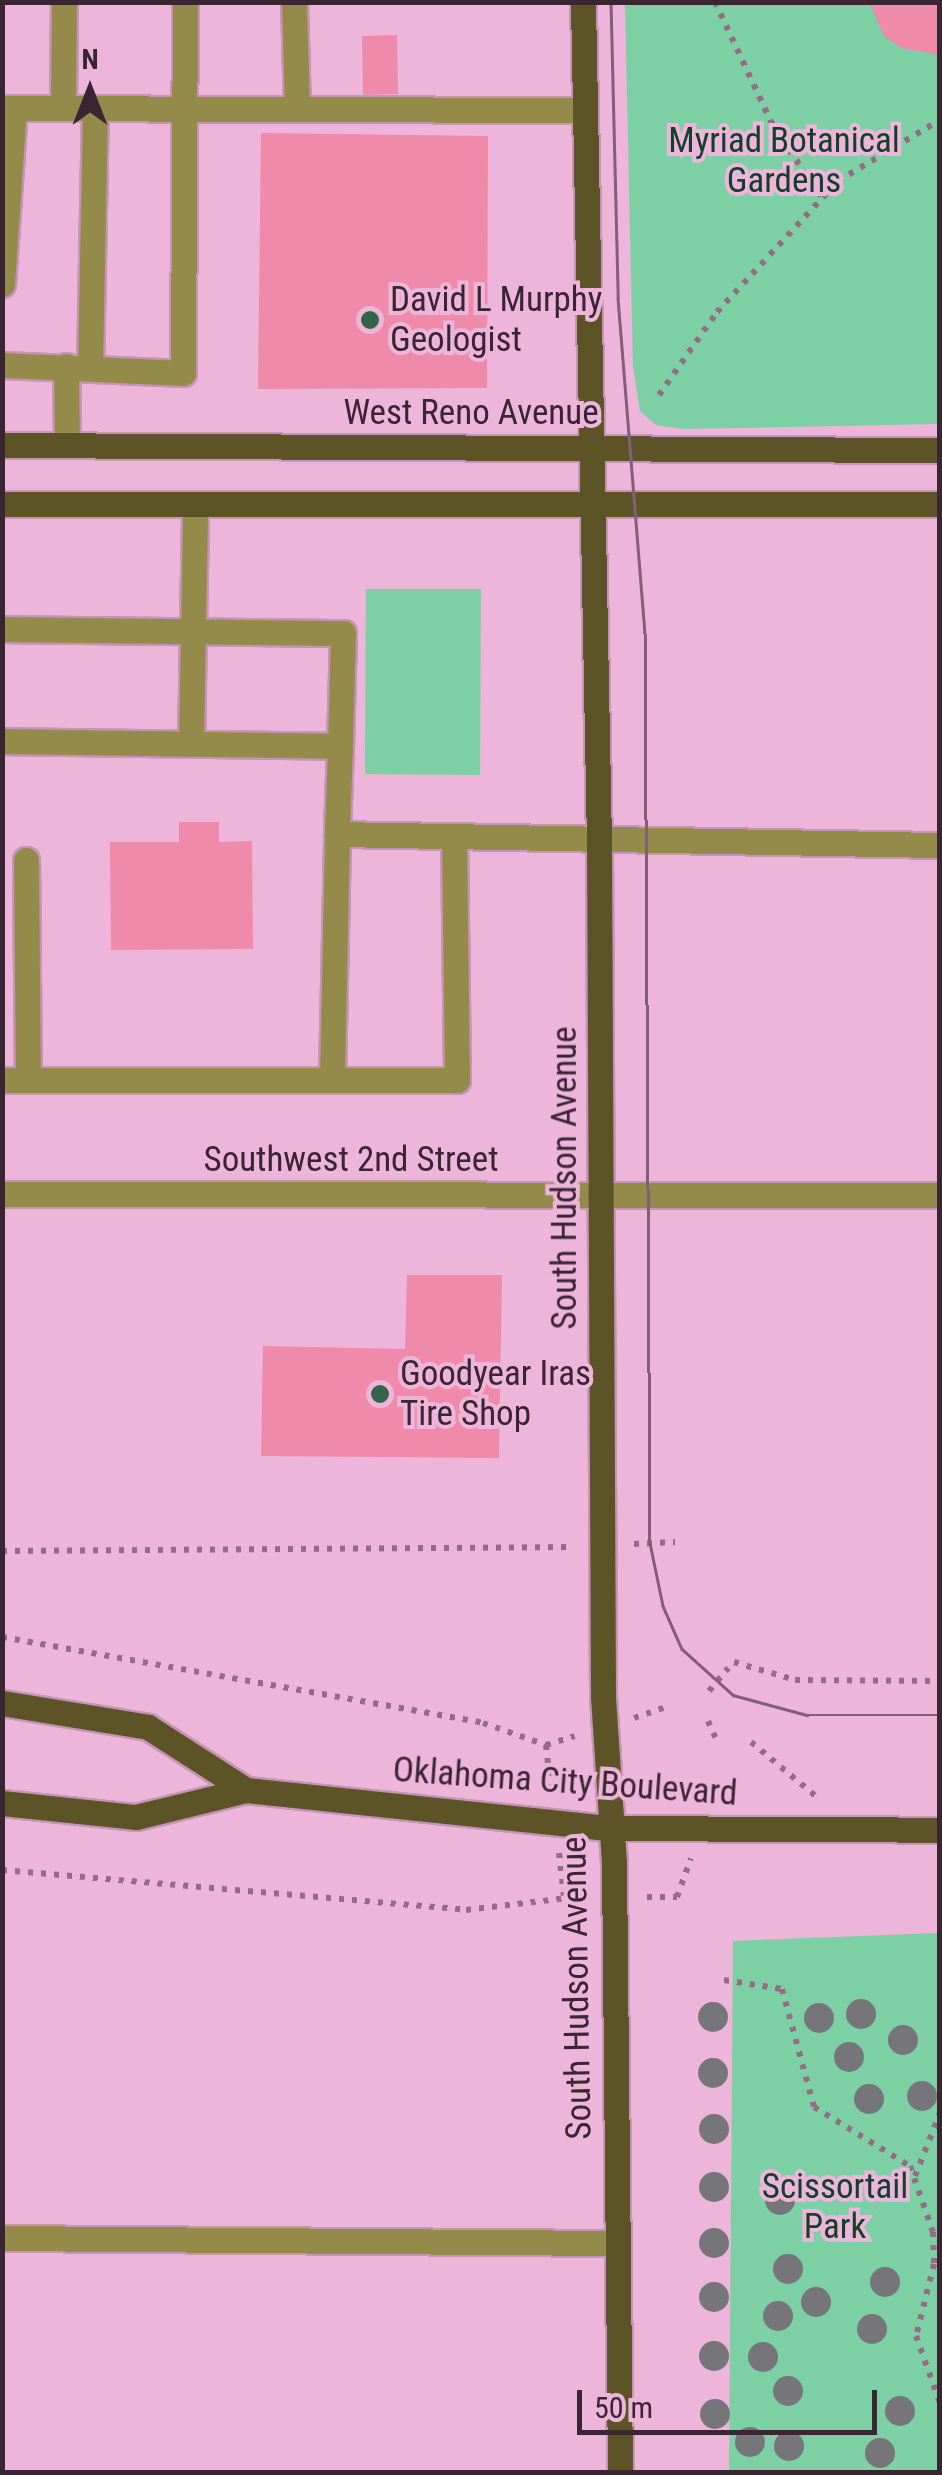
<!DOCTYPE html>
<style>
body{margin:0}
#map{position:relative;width:942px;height:2475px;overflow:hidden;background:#edb5da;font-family:"Roboto Condensed",sans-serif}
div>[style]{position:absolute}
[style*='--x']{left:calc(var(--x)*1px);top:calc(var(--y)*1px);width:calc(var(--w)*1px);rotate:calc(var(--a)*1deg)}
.green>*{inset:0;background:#7dcfa4}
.building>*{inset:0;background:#f08aab}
.path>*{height:6px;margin-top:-3px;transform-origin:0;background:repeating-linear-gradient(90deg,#936d86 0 5px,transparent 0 13px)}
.roads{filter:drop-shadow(2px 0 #c695b5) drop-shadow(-2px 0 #c695b5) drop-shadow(0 2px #c695b5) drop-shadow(0 -2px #c695b5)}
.minor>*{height:25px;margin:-12.5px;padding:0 12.5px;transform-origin:12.5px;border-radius:12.5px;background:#948a4a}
.major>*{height:25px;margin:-12.5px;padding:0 12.5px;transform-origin:12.5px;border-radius:12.5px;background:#5c5427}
.tram>*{height:2.5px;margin:-1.25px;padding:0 1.25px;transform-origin:1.25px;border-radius:1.25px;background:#825f76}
.trees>*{width:30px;height:30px;margin:-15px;border-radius:50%;background:#75757a}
.dots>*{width:28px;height:28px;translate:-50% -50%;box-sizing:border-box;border:5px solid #edb5da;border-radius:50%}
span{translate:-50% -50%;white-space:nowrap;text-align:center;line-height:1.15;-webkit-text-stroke:8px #edb5da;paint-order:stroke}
.park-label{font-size:35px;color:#12412b}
.poi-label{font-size:35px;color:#3a2533}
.left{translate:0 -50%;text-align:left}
.street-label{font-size:35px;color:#3a2533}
.frame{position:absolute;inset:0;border:5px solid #3a2533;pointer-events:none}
.north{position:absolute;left:40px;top:40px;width:100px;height:100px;-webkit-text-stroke:8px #edb5da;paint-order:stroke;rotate:0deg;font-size:28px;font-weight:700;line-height:40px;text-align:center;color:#3a2533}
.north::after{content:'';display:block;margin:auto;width:35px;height:45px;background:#3a2533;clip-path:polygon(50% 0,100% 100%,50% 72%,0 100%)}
.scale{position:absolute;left:577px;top:2390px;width:300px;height:45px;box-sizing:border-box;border:5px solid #3a2533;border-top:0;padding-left:12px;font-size:30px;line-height:35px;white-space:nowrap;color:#3a2533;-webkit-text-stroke:8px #edb5da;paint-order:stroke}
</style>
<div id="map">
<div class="green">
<div style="clip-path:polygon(625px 3px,939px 3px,939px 424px,682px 429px,656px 425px,640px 411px,633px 367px)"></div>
<div style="clip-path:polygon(366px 589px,481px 589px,480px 775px,365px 774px)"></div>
<div style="clip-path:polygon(939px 1933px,939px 2472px,729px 2472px,733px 1941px)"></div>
</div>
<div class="building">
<div style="clip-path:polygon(869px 2px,940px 2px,940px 55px,901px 48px,884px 36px)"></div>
<div style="clip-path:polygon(397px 35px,398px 94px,363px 95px,362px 36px)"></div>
<div style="clip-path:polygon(261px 133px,488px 136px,487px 388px,258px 389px)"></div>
<div style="clip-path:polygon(179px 822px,219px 822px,219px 842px,252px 841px,253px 949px,111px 950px,110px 842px,179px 842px)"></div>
<div style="clip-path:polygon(407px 1275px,502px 1275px,499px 1458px,261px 1456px,263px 1346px,405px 1349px)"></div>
</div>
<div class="path">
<div style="--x:715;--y:2;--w:139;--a:64.9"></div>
<div style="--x:774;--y:128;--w:84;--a:55.2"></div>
<div style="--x:659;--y:395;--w:101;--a:-55.1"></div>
<div style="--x:717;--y:312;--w:178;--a:-47.3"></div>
<div style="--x:838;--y:181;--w:119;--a:-30.9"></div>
<div style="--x:634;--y:1544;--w:41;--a:-2.8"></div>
<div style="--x:2;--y:1551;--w:569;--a:-0.4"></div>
<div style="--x:2;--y:1637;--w:489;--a:10.1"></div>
<div style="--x:483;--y:1723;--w:67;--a:19.2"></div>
<div style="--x:546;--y:1745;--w:30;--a:-17"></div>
<div style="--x:734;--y:1662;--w:64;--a:16.4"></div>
<div style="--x:795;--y:1680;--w:145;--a:0.4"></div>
<div style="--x:709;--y:1691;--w:30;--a:-50"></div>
<div style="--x:634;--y:1718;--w:34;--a:-19"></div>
<div style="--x:708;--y:1721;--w:22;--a:66"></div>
<div style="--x:751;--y:1742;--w:87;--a:39.9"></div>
<div style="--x:546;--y:1745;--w:46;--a:83.8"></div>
<div style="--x:712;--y:1799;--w:23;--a:-70"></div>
<div style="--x:559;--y:1853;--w:43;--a:83.4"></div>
<div style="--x:2;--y:1870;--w:466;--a:4.9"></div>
<div style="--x:466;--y:1910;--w:119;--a:-6.8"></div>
<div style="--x:647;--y:1897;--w:30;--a:0"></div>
<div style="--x:677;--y:1897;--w:41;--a:-70.3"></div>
<div style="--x:724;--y:1980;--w:59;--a:8.8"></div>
<div style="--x:782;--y:1989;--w:122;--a:74.8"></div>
<div style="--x:814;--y:2107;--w:113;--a:31.6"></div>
<div style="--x:910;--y:2166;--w:70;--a:70.8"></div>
<div style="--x:933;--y:2232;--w:32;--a:88"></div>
<div style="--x:934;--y:2264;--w:74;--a:104"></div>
<div style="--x:916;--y:2336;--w:71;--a:70.3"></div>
<div style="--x:915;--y:2176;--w:68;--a:-68.4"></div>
</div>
<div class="roads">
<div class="minor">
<div style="--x:294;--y:2;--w:105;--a:88.4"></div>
<div style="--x:2;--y:108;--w:582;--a:0.2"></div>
<div style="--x:63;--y:108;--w:106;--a:-89.5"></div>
<div style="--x:2;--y:284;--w:176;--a:-86.1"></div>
<div style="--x:2;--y:365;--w:181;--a:2.5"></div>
<div style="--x:183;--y:373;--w:371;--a:-89.7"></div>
<div style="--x:66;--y:366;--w:78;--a:89.3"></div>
<div style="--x:90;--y:367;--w:258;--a:-88.9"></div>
<div style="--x:2;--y:629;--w:341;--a:0.7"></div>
<div style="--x:343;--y:633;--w:113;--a:91.5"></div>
<div style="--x:2;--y:741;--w:338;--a:0.8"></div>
<div style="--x:340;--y:746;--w:88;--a:92"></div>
<div style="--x:337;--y:834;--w:603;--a:1.05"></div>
<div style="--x:191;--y:743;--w:239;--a:-89"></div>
<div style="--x:26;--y:860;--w:220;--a:89.5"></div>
<div style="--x:332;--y:1078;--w:244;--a:-88.8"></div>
<div style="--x:2;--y:1080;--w:455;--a:0"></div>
<div style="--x:457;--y:1080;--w:240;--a:-90.7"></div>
<div style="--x:2;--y:1194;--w:938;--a:0.06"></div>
<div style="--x:2;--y:2238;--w:614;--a:0.47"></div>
</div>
<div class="major">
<div style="--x:583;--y:2;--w:841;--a:88.91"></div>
<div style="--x:599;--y:843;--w:854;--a:89.73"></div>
<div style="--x:603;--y:1697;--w:165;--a:86.2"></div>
<div style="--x:614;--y:1862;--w:610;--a:89.44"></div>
<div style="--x:2;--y:445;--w:938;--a:0.31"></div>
<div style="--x:2;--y:504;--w:938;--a:0"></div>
<div style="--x:2;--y:1703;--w:148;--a:9.3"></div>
<div style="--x:148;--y:1727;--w:117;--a:32.7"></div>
<div style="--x:2;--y:1803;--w:135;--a:6"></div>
<div style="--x:136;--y:1817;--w:113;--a:-13.8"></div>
<div style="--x:246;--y:1790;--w:366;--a:6"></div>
<div style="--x:610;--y:1828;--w:330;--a:0.3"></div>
</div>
</div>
<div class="tram">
<div style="--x:611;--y:2;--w:296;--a:88.6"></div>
<div style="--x:618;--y:298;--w:335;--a:85.4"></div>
<div style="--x:645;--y:632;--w:911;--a:89.69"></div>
<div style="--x:650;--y:1543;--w:64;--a:78.3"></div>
<div style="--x:663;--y:1606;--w:47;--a:66.2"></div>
<div style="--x:682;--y:1649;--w:69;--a:42"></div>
<div style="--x:733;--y:1695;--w:77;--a:15.1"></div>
<div style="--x:807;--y:1715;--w:133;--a:0"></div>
</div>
<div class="trees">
<div style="left:861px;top:2014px"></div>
<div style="left:713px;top:2017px"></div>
<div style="left:819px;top:2018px"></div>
<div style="left:903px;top:2040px"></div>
<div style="left:849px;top:2057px"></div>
<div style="left:713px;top:2073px"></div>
<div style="left:922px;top:2096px"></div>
<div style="left:869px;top:2099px"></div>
<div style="left:714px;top:2129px"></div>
<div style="left:714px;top:2187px"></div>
<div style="left:780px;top:2200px"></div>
<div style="left:714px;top:2243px"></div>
<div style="left:788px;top:2269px"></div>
<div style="left:885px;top:2282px"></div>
<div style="left:714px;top:2297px"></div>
<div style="left:816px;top:2302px"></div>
<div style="left:778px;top:2316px"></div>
<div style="left:872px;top:2329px"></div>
<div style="left:714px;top:2356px"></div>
<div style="left:763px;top:2357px"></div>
<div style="left:788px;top:2391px"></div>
<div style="left:900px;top:2411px"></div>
<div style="left:715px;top:2414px"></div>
<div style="left:750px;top:2442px"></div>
<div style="left:789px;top:2446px"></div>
<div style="left:880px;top:2453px"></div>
</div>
<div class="dots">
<div style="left:370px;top:320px;background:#30654a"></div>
<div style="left:380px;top:1394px;background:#30654a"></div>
</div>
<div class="park-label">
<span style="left:784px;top:161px">Myriad Botanical<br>Gardens</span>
<span style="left:835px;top:2207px">Scissortail<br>Park</span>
</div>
<div class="poi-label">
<span class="left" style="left:390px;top:320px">David L Murphy<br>Geologist</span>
<span class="left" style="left:400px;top:1394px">Goodyear Iras<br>Tire Shop</span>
</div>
<div class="street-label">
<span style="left:471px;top:413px">West Reno Avenue</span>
<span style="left:351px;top:1160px">Southwest 2nd Street</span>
<span style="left:565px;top:1178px;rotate:-90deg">South Hudson Avenue</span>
<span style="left:565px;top:1782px;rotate:4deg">Oklahoma City Boulevard</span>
<span style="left:577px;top:1988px;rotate:-91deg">South Hudson Avenue</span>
</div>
<div class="frame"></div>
<div class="north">N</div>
<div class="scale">50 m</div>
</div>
